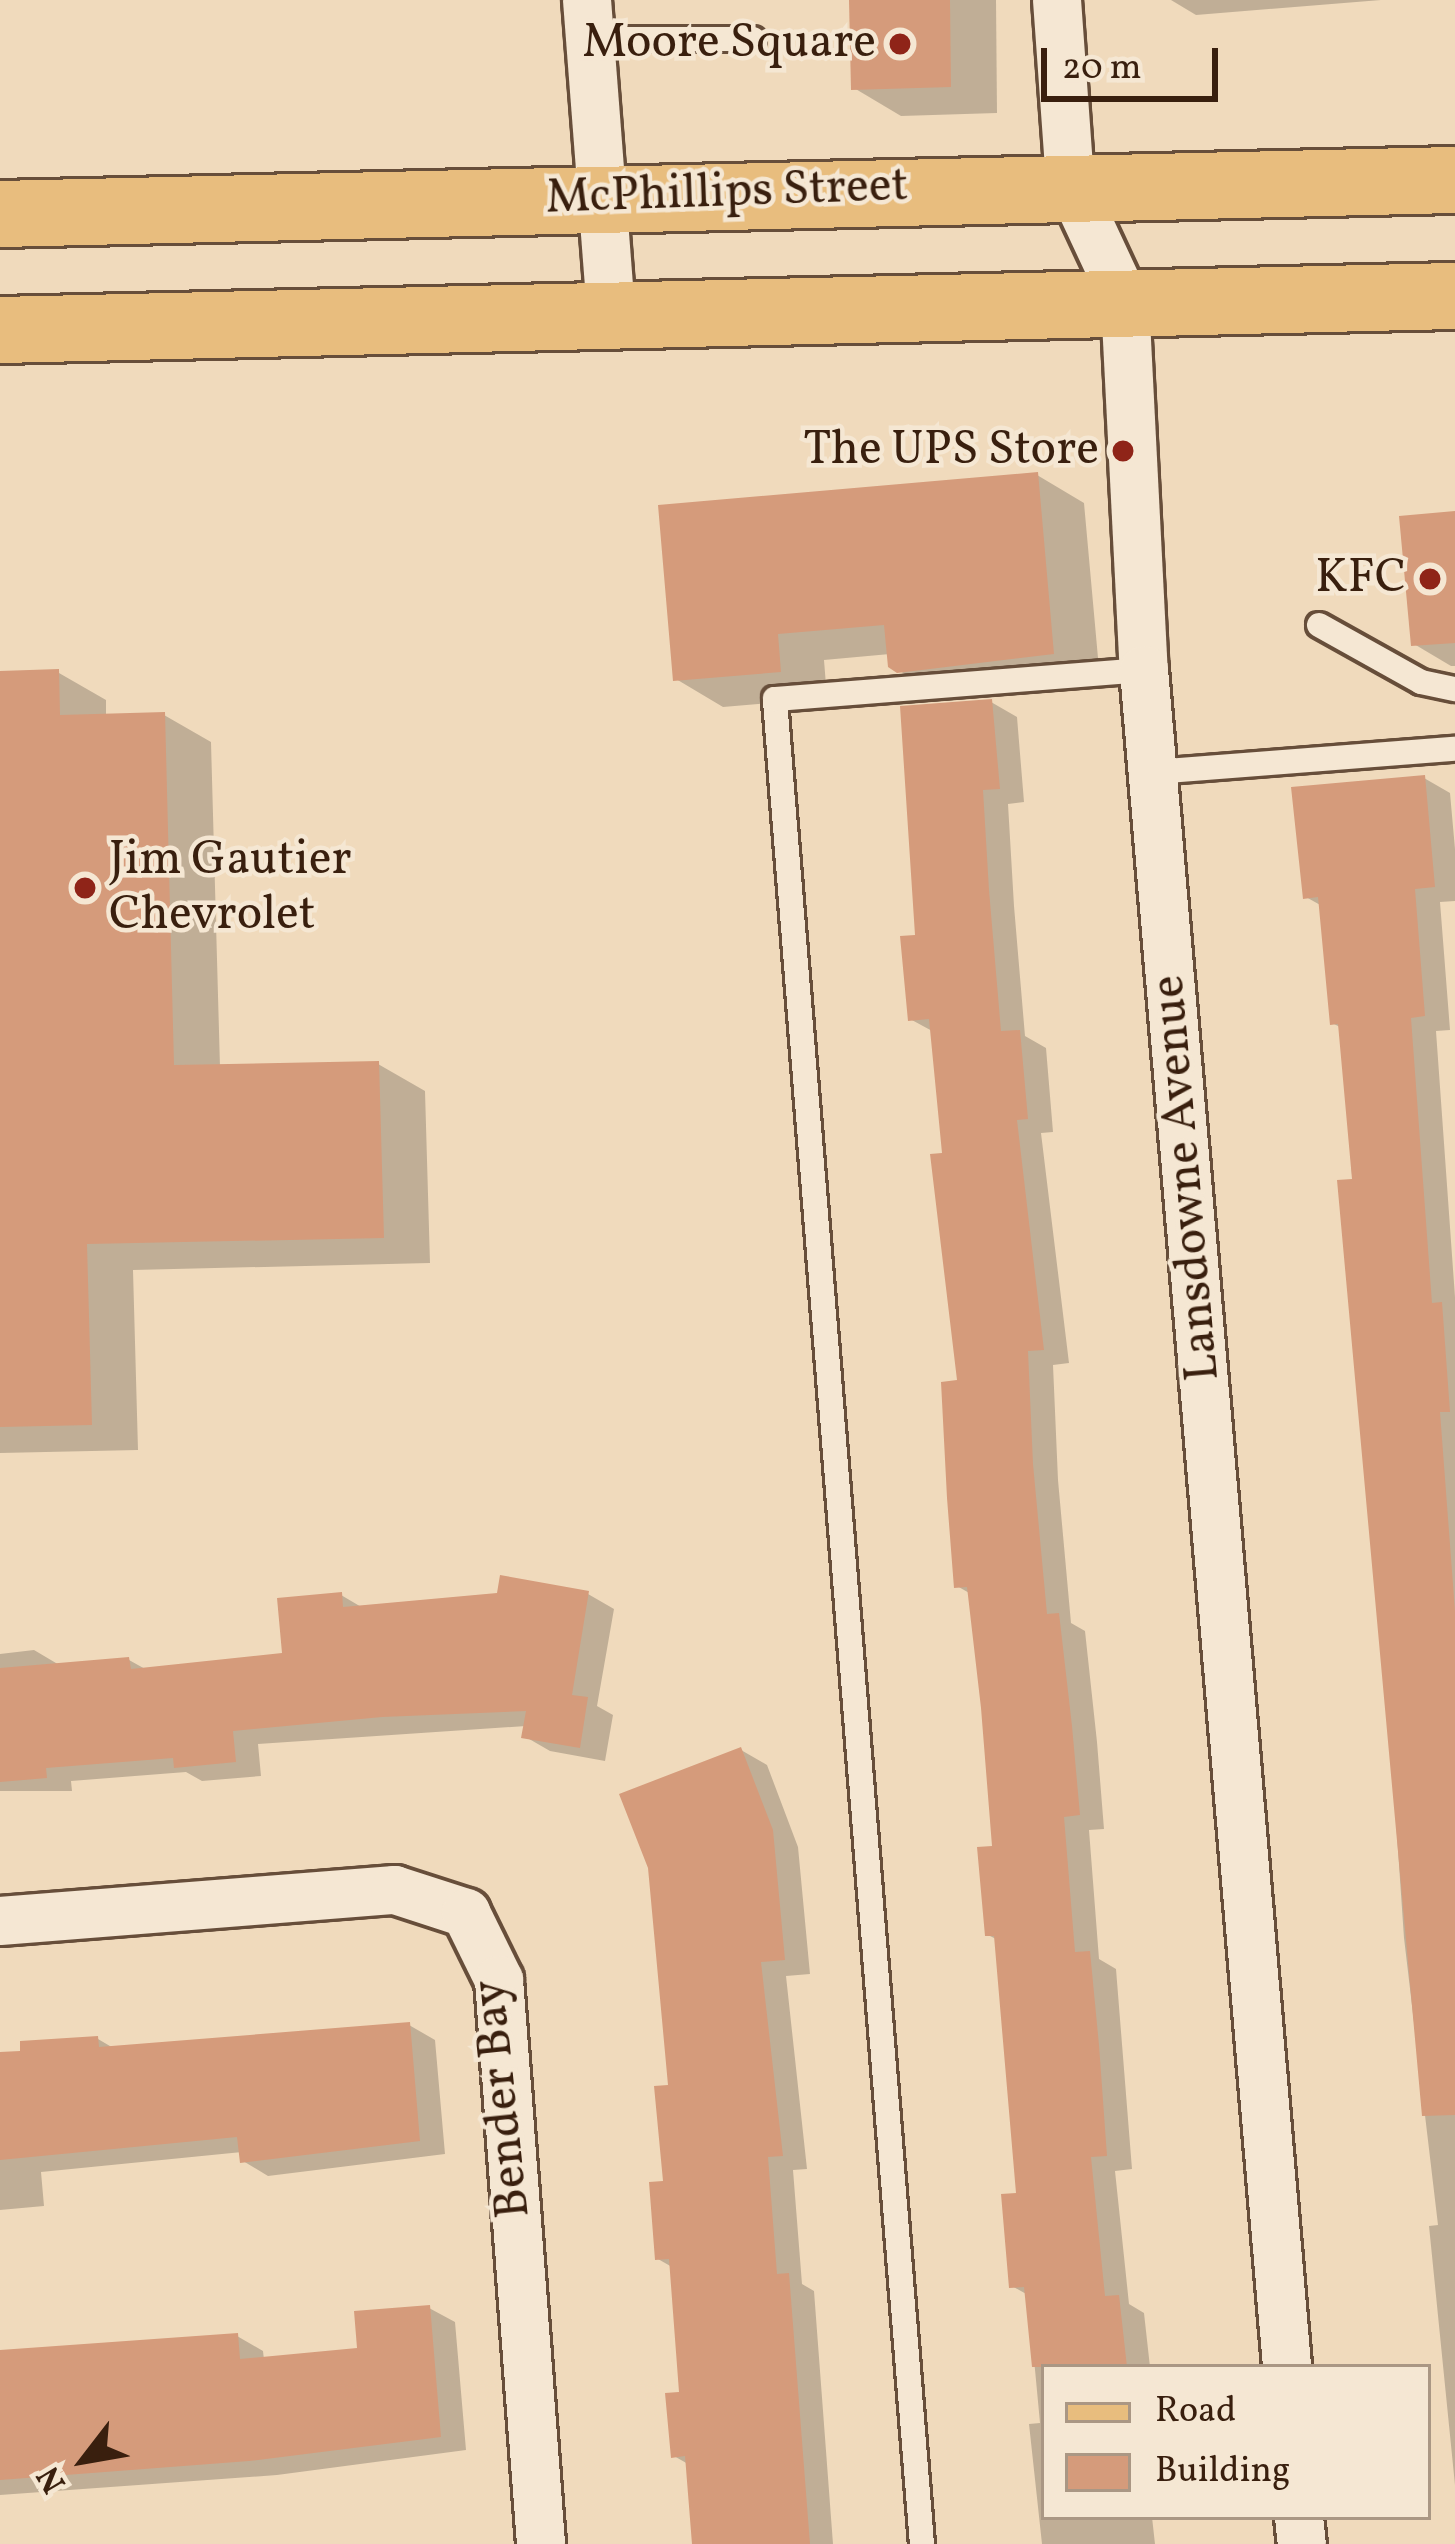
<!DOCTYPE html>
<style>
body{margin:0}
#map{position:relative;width:1455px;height:2544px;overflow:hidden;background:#f0dabc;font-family:Vollkorn,serif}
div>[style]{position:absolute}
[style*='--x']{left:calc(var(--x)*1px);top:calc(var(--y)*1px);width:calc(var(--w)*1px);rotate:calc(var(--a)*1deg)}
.shadow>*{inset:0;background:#0003}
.building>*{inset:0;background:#d59b7b}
.roads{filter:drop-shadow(3px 0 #674e3a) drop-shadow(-3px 0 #674e3a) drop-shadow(0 3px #674e3a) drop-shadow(0 -3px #674e3a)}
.lane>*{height:24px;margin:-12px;padding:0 12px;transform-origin:12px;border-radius:12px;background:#f5e7d3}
.street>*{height:48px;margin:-24px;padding:0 24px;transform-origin:24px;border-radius:24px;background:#f5e7d3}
.primary>*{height:66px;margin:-33px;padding:0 33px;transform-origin:33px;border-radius:33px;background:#e8bd7e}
.dots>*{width:33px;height:33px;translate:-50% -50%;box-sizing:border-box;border:6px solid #f5e7d3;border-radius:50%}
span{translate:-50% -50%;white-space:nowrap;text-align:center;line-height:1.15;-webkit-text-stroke:9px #f5e7d3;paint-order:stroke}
.poi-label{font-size:48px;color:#391f0e}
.right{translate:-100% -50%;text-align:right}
.left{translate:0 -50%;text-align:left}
.street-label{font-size:48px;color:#391f0e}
.legend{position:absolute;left:1041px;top:2364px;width:390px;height:156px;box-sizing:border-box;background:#f5e7d3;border:3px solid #aa9784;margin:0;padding:15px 21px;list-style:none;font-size:36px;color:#391f0e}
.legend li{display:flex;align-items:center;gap:24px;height:60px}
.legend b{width:60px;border:3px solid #aa9784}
.north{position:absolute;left:24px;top:2400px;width:120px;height:120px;-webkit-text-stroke:9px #f5e7d3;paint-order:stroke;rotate:239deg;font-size:33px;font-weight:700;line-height:48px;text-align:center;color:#391f0e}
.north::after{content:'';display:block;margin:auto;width:42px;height:54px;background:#391f0e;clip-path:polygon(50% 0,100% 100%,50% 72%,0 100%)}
.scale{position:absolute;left:1041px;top:48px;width:177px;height:54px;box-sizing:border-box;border:6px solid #391f0e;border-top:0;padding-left:15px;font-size:36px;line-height:42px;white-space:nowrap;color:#391f0e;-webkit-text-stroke:9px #f5e7d3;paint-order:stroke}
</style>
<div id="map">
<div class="shadow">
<div style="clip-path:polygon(852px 0,996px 0,997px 113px,901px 116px,854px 88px)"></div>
<div style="clip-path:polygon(1171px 0,1381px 0,1196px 15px)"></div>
<div style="clip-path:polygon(1037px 475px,1084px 503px,1100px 680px,947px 698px,891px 666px,890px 654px,824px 660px,827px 698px,723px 707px,676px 679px)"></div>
<div style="clip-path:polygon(1455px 514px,1455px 666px,1451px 666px,1414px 644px)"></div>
<div style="clip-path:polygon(59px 673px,106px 700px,106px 716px,164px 715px,211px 742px,220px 1067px,378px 1064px,425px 1091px,430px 1263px,133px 1270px,138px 1450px,0 1453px,0 674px)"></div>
<div style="clip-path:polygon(991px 702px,1017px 717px,1024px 802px,1008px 804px,1014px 906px,1025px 1036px,1046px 1048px,1053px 1132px,1041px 1133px,1069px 1363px,1053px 1365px,1058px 1480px,1071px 1623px,1085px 1631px,1097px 1742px,1104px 1829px,1089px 1830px,1099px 1959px,1116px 1969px,1132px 2169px,1115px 2171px,1129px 2304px,1144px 2313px,1150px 2367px,1044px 2367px,1044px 2517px,1152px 2517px,1155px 2544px,1042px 2544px,1029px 2424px,1040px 2423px,1028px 2295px,1012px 2286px,1020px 2195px,998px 1940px,988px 1935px,995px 1849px,971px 1594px,957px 1586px,960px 1383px,945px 1156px,934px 1032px,910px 1019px,918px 937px)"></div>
<div style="clip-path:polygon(1424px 778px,1450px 793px,1455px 849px,1455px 901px,1440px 902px,1450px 1030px,1436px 1031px,1455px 1297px,1455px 2485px,1429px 2226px,1438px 2225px,1404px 1938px,1342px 1028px,1332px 1023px,1322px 906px,1306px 897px)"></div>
<div style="clip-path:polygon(588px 1594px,614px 1609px,597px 1706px,613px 1715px,605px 1761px,550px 1751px,524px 1736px,526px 1726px,258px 1744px,261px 1776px,202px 1781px,186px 1772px,71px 1781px,72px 1791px,0 1791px,0 1654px,34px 1650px,61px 1666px,129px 1660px,147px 1670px,285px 1656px,341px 1595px,363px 1608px)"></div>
<div style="clip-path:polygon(741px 1750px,767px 1765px,798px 1847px,810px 1974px,786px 1976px,807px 2169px,793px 2170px,802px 2284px,814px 2291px,833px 2544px,695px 2544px,688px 2464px,674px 2456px,682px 2395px,672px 2267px,658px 2259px,671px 2088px)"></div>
<div style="clip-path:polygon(409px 2025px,435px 2040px,445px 2154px,268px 2176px,243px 2161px,242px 2152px,41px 2172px,44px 2206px,0 2210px,0 2055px,98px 2039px,115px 2049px)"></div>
<div style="clip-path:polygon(429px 2308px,455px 2322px,466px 2450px,277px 2475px,0 2495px,0 2351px,237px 2336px,263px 2351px,264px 2360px,360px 2351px)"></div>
</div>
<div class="building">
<div style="clip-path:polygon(849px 0,950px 0,951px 87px,851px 90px)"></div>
<div style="clip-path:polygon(1038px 472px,1054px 654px,897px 673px,888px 667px,884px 625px,778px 634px,781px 672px,673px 681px,658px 505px)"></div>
<div style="clip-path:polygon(1455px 511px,1455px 643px,1411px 646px,1399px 516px)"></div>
<div style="clip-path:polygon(59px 669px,60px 715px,165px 712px,174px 1065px,379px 1061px,384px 1238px,87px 1244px,92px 1425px,0 1427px,0 671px)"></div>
<div style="clip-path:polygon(992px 699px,1000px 789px,983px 790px,989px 890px,1001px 1031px,1020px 1030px,1028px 1119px,1017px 1120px,1044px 1350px,1028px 1351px,1033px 1464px,1047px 1614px,1059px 1613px,1072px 1726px,1080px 1815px,1064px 1817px,1075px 1952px,1090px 1951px,1099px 2045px,1107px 2156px,1091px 2157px,1105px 2296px,1119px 2295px,1127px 2367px,1032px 2367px,1024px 2287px,1009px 2288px,1001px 2194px,1016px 2193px,994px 1936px,985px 1936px,977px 1847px,992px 1846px,981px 1708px,967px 1587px,954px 1588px,947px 1498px,941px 1382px,957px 1380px,930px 1154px,942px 1153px,929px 1019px,908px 1021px,900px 936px,915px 935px,900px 706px)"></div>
<div style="clip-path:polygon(1425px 775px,1435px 887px,1415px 889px,1425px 1016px,1411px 1018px,1432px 1303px,1442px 1302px,1450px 1412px,1440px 1412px,1455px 1611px,1455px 2115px,1422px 2116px,1337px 1180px,1352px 1179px,1338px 1024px,1330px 1025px,1318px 897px,1303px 899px,1291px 787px)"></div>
<div style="clip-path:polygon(500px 1575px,589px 1591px,572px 1695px,588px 1697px,580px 1748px,521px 1738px,526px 1711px,382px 1717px,233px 1731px,236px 1762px,174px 1768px,173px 1758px,46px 1768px,47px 1778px,0 1782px,0 1668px,129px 1657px,131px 1669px,282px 1653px,277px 1598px,342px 1592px,343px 1607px,497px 1593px)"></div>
<div style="clip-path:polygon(741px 1747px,773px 1830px,785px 1960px,761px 1962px,783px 2156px,768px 2157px,777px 2274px,789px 2273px,810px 2544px,692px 2544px,685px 2456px,671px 2458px,665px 2393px,679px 2392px,669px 2259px,655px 2260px,649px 2182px,663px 2181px,654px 2086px,668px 2085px,648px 1868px,619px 1794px)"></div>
<div style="clip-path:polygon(410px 2022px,420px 2141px,240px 2163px,237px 2137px,0 2160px,0 2052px,20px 2051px,20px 2041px,98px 2036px,99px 2047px)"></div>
<div style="clip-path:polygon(430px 2305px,441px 2437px,249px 2461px,0 2480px,0 2350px,238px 2333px,240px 2359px,357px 2348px,354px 2311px)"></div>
</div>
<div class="roads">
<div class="lane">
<div style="--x:589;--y:39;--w:164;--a:0"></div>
<div style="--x:1319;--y:625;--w:117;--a:29.2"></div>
<div style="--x:1421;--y:682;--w:35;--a:12"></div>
<div style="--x:1153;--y:772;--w:303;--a:-4.4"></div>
<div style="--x:922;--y:2544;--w:1851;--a:-94.56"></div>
<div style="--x:775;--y:699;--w:370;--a:-4.5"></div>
</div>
<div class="street">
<div style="--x:587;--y:0;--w:315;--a:85.6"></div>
<div style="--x:1057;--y:0;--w:183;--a:85.9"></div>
<div style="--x:1070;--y:183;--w:130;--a:65"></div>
<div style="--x:1125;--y:301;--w:369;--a:87.1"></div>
<div style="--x:1144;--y:670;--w:1703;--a:85.18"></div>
<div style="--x:0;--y:1921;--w:396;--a:-4.5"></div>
<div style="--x:395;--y:1890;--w:75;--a:17.9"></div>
<div style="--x:466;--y:1913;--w:75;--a:63.8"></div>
<div style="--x:499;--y:1980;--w:566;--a:85.74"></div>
<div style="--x:1299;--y:2517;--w:27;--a:84"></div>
</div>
<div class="primary">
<div style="--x:0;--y:214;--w:1455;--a:-1.34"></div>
<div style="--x:0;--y:330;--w:1455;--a:-1.34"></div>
</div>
</div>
<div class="dots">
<div style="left:900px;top:44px;background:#8f2418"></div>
<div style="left:1123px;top:451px;background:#8f2418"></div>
<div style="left:1430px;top:579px;background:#8f2418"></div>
<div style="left:85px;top:888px;background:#8f2418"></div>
</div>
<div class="poi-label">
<span class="right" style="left:876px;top:44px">Moore Square</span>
<span class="right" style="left:1099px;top:451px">The UPS Store</span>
<span class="right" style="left:1406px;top:579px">KFC</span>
<span class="left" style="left:109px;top:888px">Jim Gautier<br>Chevrolet</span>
</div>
<div class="street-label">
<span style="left:727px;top:193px;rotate:-2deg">McPhillips Street</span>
<span style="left:1187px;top:1178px;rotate:-95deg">Lansdowne Avenue</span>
<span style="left:503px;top:2099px;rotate:-96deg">Bender Bay</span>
</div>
<ul class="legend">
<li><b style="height:15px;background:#e8bd7e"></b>Road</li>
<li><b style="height:33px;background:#d59b7b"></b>Building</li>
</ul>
<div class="north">N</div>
<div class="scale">20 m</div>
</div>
